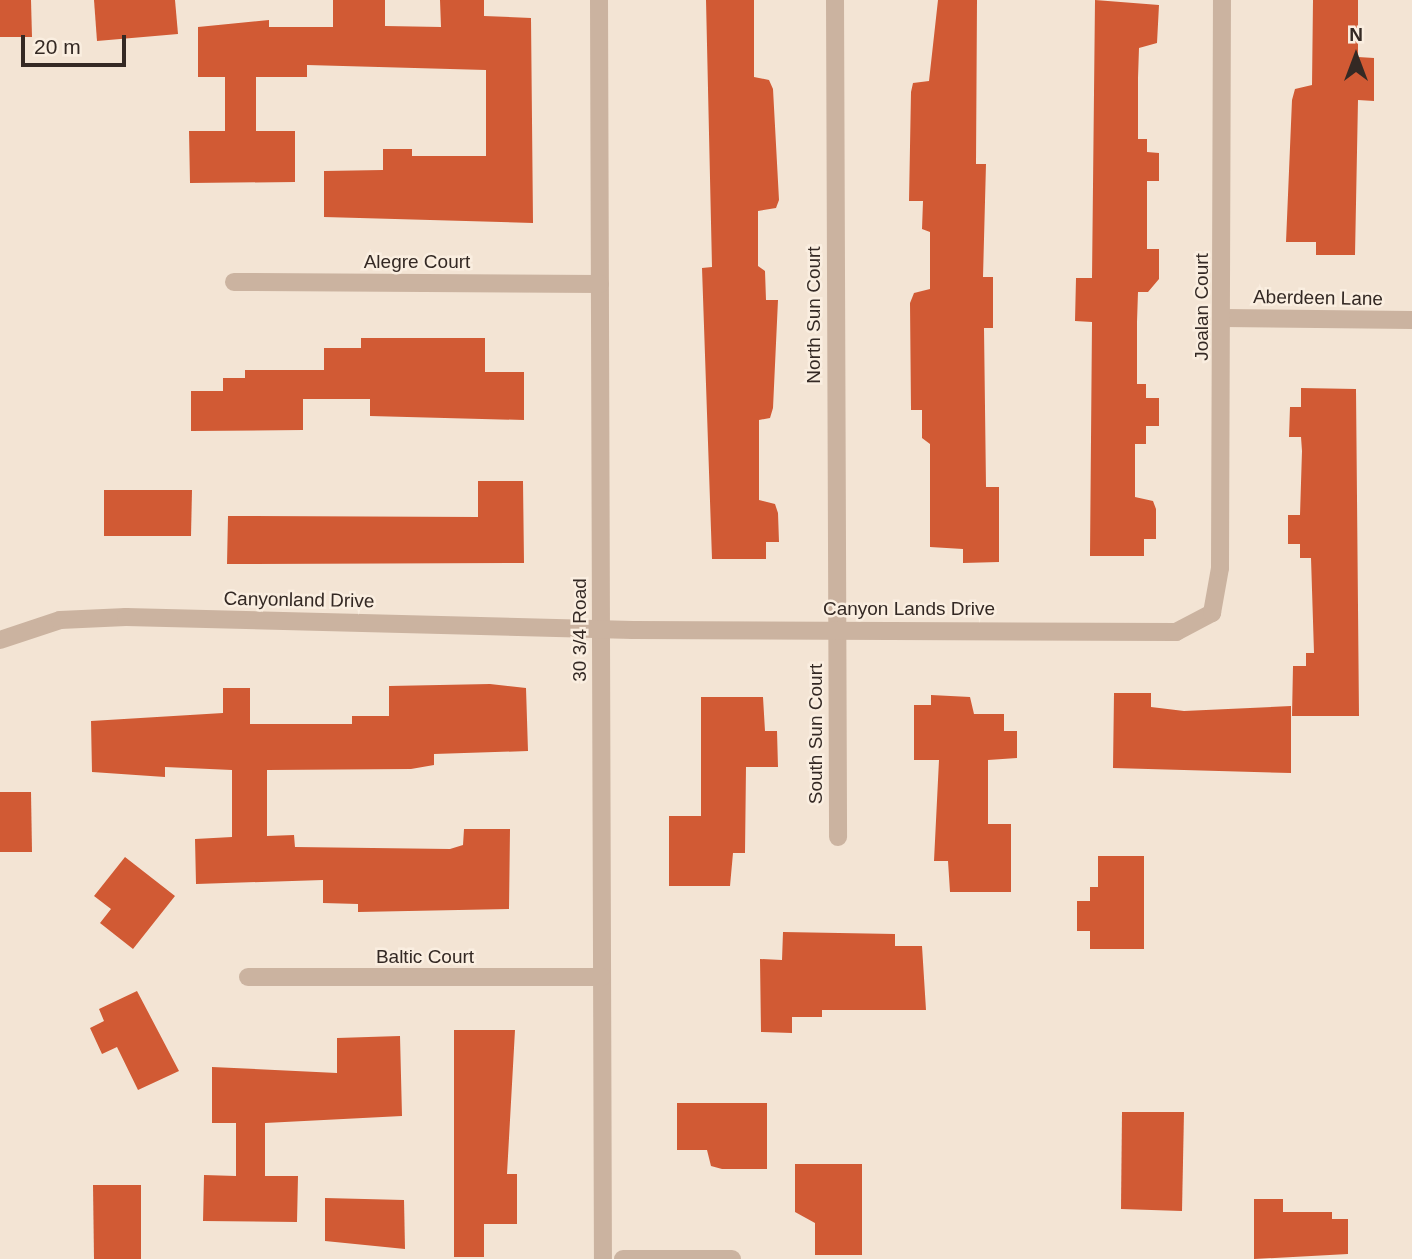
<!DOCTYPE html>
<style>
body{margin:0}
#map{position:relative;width:1412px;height:1259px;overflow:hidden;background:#f3e4d4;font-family:Helvetica,sans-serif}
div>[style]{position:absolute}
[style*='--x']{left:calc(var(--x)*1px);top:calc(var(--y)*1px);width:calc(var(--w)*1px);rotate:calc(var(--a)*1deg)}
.building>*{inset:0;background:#d15a34}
.minor>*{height:18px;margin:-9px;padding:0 9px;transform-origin:9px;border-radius:9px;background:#cbb3a0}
span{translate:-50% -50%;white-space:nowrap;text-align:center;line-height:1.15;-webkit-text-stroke:5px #faeee0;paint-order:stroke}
.street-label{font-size:19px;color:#342924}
.north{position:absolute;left:1321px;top:21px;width:70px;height:70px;-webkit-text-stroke:5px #faeee0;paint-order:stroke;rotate:0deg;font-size:19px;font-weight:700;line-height:28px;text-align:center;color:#342924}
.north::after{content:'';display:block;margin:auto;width:24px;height:32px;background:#342924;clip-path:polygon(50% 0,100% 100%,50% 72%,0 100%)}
.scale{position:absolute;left:21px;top:35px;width:105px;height:32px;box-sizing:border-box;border:4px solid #342924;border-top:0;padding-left:9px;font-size:21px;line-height:24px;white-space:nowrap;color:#342924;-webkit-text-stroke:5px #faeee0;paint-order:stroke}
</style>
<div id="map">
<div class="building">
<div style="clip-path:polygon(0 0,31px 0,32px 37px,0 37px)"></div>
<div style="clip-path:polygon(94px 0,175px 0,178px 34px,97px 41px)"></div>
<div style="clip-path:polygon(333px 0,385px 0,385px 26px,441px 27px,440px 0,484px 0,484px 16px,531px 18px,533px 223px,324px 217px,324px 171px,383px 170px,383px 149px,412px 149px,412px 156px,486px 156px,486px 70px,307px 65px,307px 77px,256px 77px,256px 131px,295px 131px,295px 182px,190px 183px,189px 131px,225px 131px,225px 77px,198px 77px,198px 27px,269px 20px,269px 27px,333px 27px)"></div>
<div style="clip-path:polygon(706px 0,754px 0,754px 77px,769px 80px,773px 89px,779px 200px,776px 208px,758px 211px,758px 266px,765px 271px,766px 300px,778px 300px,773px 408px,770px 418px,759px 420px,759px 500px,775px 504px,778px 513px,779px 542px,766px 542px,766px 559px,712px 559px,702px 268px,712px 267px)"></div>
<div style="clip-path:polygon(938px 0,977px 0,976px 164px,986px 164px,983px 277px,993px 277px,993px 328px,984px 328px,986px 487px,999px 487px,999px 562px,963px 563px,963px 549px,930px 547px,930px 444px,922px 438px,922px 410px,911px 410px,910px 303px,914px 293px,930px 289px,930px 232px,922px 229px,923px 201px,909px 201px,911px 92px,913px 83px,929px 81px)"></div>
<div style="clip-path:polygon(1095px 0,1159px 5px,1157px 43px,1139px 48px,1138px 78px,1138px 139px,1147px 139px,1147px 152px,1159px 153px,1159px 181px,1147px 181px,1147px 249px,1159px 249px,1159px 279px,1148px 292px,1138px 292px,1137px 322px,1137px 384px,1146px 384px,1146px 398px,1159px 398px,1159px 426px,1146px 426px,1146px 444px,1135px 444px,1135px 497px,1153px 501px,1156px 509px,1156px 539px,1144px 539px,1144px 556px,1090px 556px,1092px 322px,1075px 321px,1076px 278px,1092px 278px)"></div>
<div style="clip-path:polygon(1313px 0,1358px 0,1358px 57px,1374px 58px,1374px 101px,1358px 100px,1355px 255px,1316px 255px,1316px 242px,1286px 242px,1292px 100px,1295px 89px,1312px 85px)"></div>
<div style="clip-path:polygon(361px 338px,485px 338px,485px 372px,524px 372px,524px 420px,370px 416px,370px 399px,303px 399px,303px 430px,191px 431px,191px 391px,223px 391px,223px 378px,245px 378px,245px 370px,324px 370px,324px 348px,361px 348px)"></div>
<div style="clip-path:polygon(1301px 388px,1356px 389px,1359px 716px,1292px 716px,1293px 666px,1306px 666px,1306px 653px,1314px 653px,1311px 558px,1300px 558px,1300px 544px,1288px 544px,1288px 515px,1300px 515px,1302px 451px,1301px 437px,1289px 437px,1290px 407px,1301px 407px)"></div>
<div style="clip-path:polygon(478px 481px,523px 481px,524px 563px,227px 564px,228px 516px,478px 517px)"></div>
<div style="clip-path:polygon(104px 490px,192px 490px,191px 536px,104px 536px)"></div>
<div style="clip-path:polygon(490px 684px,526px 688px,528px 751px,434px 754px,434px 765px,411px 769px,267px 770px,267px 836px,294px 835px,295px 847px,450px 849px,463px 845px,464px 829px,510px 829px,509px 909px,358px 912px,358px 904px,323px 903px,323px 880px,196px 884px,195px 839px,232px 837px,232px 770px,165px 767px,165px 777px,92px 772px,91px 721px,223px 713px,223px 688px,250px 688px,250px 724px,352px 724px,352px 716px,389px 716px,389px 686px)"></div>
<div style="clip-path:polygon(1114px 693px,1151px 693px,1151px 707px,1184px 711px,1291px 706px,1291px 773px,1113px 768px)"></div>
<div style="clip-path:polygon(931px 695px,970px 697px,974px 714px,1004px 714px,1004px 731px,1017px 731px,1017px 758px,988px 760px,988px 824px,1011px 824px,1011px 892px,950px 892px,948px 861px,934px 861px,939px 760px,914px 760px,914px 705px,931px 705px)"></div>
<div style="clip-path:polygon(701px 697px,763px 697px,765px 731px,777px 731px,778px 767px,746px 767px,745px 853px,733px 853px,730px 886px,669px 886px,669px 816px,701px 816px)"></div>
<div style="clip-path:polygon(0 792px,31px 792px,32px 852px,0 852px)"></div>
<div style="clip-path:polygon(1098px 856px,1144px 856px,1144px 949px,1090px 949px,1090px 931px,1077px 931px,1077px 901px,1090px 901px,1090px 887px,1098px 887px)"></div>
<div style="clip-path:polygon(125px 857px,175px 896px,133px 949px,100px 923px,111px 909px,94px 896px)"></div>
<div style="clip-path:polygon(783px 932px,895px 934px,895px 946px,922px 946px,926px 1010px,822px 1010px,822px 1017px,792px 1017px,792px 1033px,761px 1032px,760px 959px,782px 960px)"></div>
<div style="clip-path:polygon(137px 991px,179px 1071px,138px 1090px,117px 1047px,102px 1054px,90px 1028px,104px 1021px,99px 1009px)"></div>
<div style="clip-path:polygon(454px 1030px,515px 1030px,507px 1174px,517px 1174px,517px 1224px,484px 1224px,484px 1257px,454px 1257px)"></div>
<div style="clip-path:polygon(400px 1036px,402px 1116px,265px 1123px,265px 1176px,298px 1176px,297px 1222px,203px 1221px,204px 1175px,236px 1176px,236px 1123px,212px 1123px,212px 1067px,337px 1073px,337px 1038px)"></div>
<div style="clip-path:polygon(677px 1103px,767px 1103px,767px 1169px,722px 1169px,711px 1166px,707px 1150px,677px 1150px)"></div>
<div style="clip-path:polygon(1122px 1112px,1184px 1112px,1182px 1211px,1121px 1209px)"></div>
<div style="clip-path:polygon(795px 1164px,862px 1164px,862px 1255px,815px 1255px,815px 1223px,795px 1212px)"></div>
<div style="clip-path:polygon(93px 1185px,141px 1185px,141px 1259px,94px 1259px)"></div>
<div style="clip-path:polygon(325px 1198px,404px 1200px,405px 1249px,325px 1241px)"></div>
<div style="clip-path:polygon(1254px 1199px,1283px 1199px,1283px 1212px,1332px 1212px,1332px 1219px,1348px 1219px,1348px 1254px,1254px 1259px)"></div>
</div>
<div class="minor">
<div style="--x:599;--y:0;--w:1259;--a:89.82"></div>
<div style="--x:835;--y:0;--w:837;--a:89.79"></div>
<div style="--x:234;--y:282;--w:366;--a:0.3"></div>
<div style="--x:1224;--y:318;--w:188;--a:0.6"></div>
<div style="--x:0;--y:640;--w:63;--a:-18.4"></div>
<div style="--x:60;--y:620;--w:66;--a:-2.6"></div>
<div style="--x:126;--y:617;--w:507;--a:1.47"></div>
<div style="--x:633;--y:630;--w:543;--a:0.21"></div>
<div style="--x:1176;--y:632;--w:41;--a:-27.8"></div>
<div style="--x:1212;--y:613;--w:46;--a:-79.9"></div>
<div style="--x:1220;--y:568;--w:568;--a:-89.8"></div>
<div style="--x:248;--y:977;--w:354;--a:0"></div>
<div style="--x:623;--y:1259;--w:109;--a:0"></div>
</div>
<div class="street-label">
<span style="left:417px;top:262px">Alegre Court</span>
<span style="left:1318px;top:298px;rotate:1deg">Aberdeen Lane</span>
<span style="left:1202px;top:307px;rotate:-90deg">Joalan Court</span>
<span style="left:814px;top:315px;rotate:-90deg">North Sun Court</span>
<span style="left:299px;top:600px;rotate:1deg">Canyonland Drive</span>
<span style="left:909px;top:609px">Canyon Lands Drive</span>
<span style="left:580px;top:630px;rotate:-90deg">30 3/4 Road</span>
<span style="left:816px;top:734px;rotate:-90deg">South Sun Court</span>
<span style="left:425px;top:957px">Baltic Court</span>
</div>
<div class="north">N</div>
<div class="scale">20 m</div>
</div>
